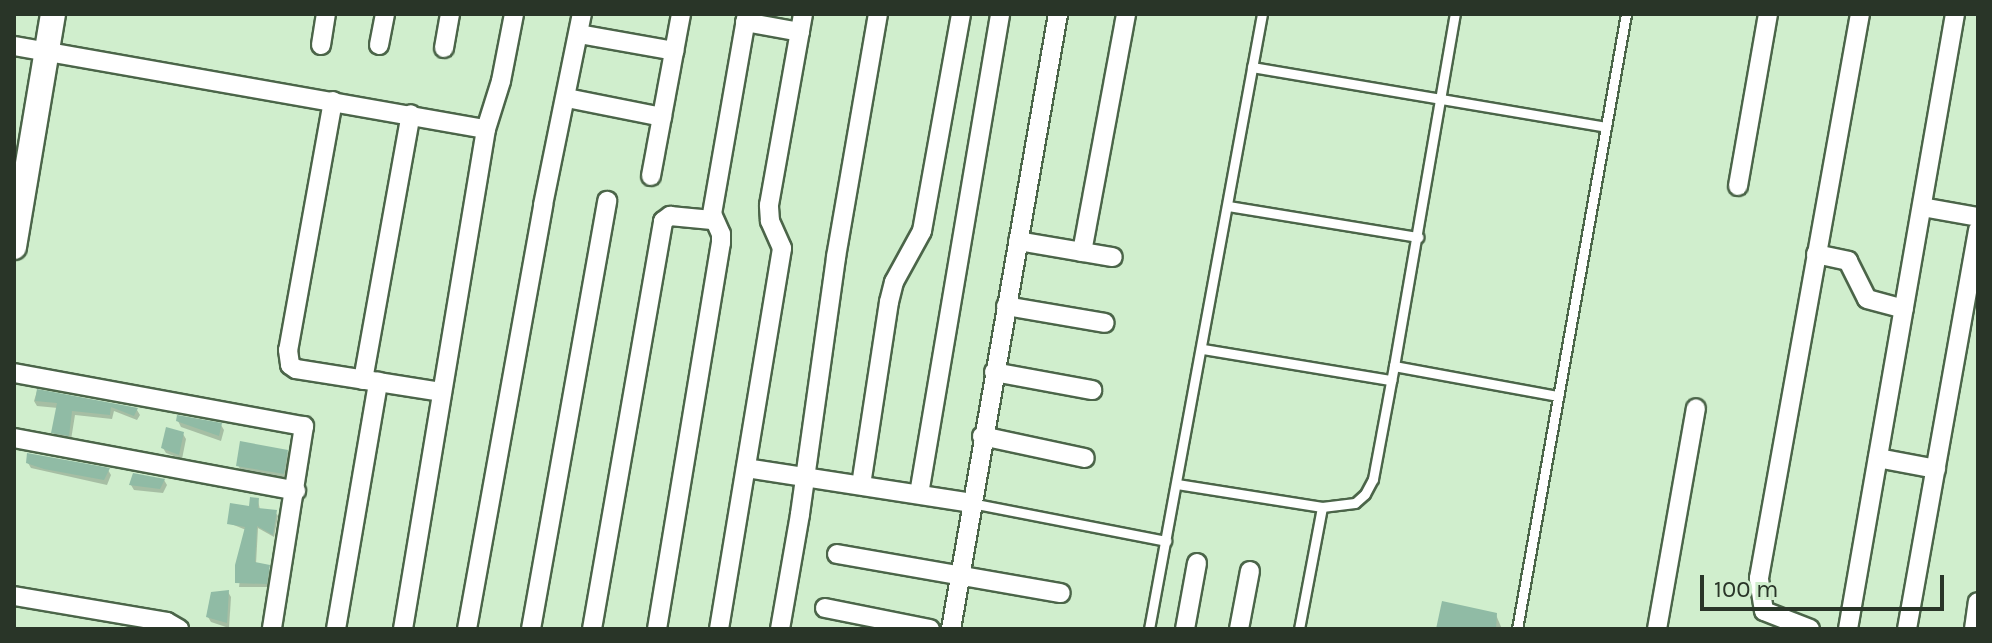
<!DOCTYPE html>
<style>
body{margin:0}
#map{position:relative;width:1992px;height:643px;overflow:hidden;background:#d0eecd;font-family:Karla,sans-serif}
div>[style]{position:absolute}
[style*='--x']{left:calc(var(--x)*1px);top:calc(var(--y)*1px);width:calc(var(--w)*1px);rotate:calc(var(--a)*1deg)}
.shadow>*{inset:0;background:#0003}
.building>*{inset:0;background:#90bba5}
.roads{filter:drop-shadow(2px 0 #4b6549) drop-shadow(-2px 0 #4b6549) drop-shadow(0 2px #4b6549) drop-shadow(0 -2px #4b6549)}
.lane>*{height:9px;margin:-4.5px;padding:0 4.5px;transform-origin:4.5px;border-radius:4.5px;background:#fff}
.street>*{height:18px;margin:-9px;padding:0 9px;transform-origin:9px;border-radius:9px;background:#fff}
.secondary>*{height:24px;margin:-12px;padding:0 12px;transform-origin:12px;border-radius:12px;background:#fff}
span{translate:-50% -50%;white-space:nowrap;text-align:center;line-height:1.15;-webkit-text-stroke:6px #d0eecd;paint-order:stroke}
.frame{position:absolute;inset:0;border:16px solid #293528;pointer-events:none}
.scale{position:absolute;left:1700px;top:575px;width:244px;height:36px;box-sizing:border-box;border:4px solid #293528;border-top:0;padding-left:10px;font-size:24px;line-height:28px;white-space:nowrap;color:#293528;-webkit-text-stroke:6px #d0eecd;paint-order:stroke}
</style>
<div id="map">
<div class="shadow">
<div style="clip-path:polygon(37px 391px,137px 410px,140px 415px,137px 420px,114px 411px,112px 419px,75px 415px,71px 440px,56px 438px,53px 432px,58px 408px,37px 406px,34px 401px)"></div>
<div style="clip-path:polygon(178px 421px,221px 425px,224px 430px,221px 441px,181px 427px)"></div>
<div style="clip-path:polygon(183px 434px,186px 439px,182px 459px,166px 453px,163px 448px)"></div>
<div style="clip-path:polygon(241px 443px,287px 452px,290px 457px,287px 478px,241px 471px,238px 465px)"></div>
<div style="clip-path:polygon(28px 463px,108px 470px,111px 475px,107px 485px,31px 468px)"></div>
<div style="clip-path:polygon(164px 480px,167px 485px,163px 493px,134px 490px,131px 485px)"></div>
<div style="clip-path:polygon(258px 500px,260px 510px,275px 512px,278px 516px,274px 537px,258px 528px,256px 564px,271px 570px,268px 587px,239px 587px,246px 530px,229px 523px)"></div>
<div style="clip-path:polygon(228px 592px,231px 597px,229px 628px,211px 622px,208px 617px)"></div>
<div style="clip-path:polygon(1496px 615px,1502px 629px,1439px 629px)"></div>
</div>
<div class="building">
<div style="clip-path:polygon(37px 389px,138px 408px,134px 416px,111px 407px,110px 415px,72px 411px,69px 436px,51px 433px,57px 403px,35px 401px)"></div>
<div style="clip-path:polygon(177px 415px,222px 423px,219px 436px,176px 421px)"></div>
<div style="clip-path:polygon(166px 427px,184px 432px,179px 455px,161px 448px)"></div>
<div style="clip-path:polygon(240px 441px,288px 450px,284px 474px,236px 466px)"></div>
<div style="clip-path:polygon(27px 453px,110px 468px,104px 480px,44px 469px,26px 463px)"></div>
<div style="clip-path:polygon(133px 473px,165px 479px,160px 489px,129px 485px)"></div>
<div style="clip-path:polygon(250px 497px,259px 498px,258px 508px,277px 510px,273px 535px,257px 526px,255px 562px,270px 565px,267px 584px,235px 583px,235px 565px,245px 527px,227px 524px,230px 503px,249px 506px)"></div>
<div style="clip-path:polygon(229px 590px,227px 623px,206px 617px,211px 592px)"></div>
<div style="clip-path:polygon(1442px 601px,1497px 613px,1496px 629px,1436px 629px)"></div>
</div>
<div class="roads">
<div class="lane">
<div style="--x:1252;--y:67;--w:359;--a:9.6"></div>
<div style="--x:1228;--y:206;--w:193;--a:9.3"></div>
<div style="--x:1203;--y:349;--w:191;--a:9.4"></div>
<div style="--x:1394;--y:366;--w:167;--a:10.4"></div>
<div style="--x:1177;--y:484;--w:147;--a:9"></div>
<div style="--x:1322;--y:507;--w:33;--a:-7"></div>
<div style="--x:1355;--y:503;--w:13;--a:-42"></div>
<div style="--x:1365;--y:494;--w:17;--a:-62"></div>
<div style="--x:1373;--y:479;--w:115;--a:-79.5"></div>
<div style="--x:1394;--y:366;--w:357;--a:-80.2"></div>
<div style="--x:971;--y:503;--w:199;--a:11"></div>
<div style="--x:1149;--y:629;--w:625;--a:-79.59"></div>
<div style="--x:1299;--y:629;--w:124;--a:-79.3"></div>
<div style="--x:1517;--y:629;--w:625;--a:-79.95"></div>
</div>
<div class="street">
<div style="--x:745;--y:22;--w:56;--a:10.3"></div>
<div style="--x:579;--y:34;--w:97;--a:10.1"></div>
<div style="--x:321;--y:45;--w:31;--a:-81"></div>
<div style="--x:379;--y:45;--w:32;--a:-79"></div>
<div style="--x:14;--y:46;--w:479;--a:10"></div>
<div style="--x:444;--y:48;--w:35;--a:-80"></div>
<div style="--x:567;--y:98;--w:97;--a:11.3"></div>
<div style="--x:333;--y:101;--w:253;--a:100.2"></div>
<div style="--x:288;--y:350;--w:15;--a:82"></div>
<div style="--x:290;--y:365;--w:7;--a:34"></div>
<div style="--x:296;--y:369;--w:148;--a:9"></div>
<div style="--x:651;--y:176;--w:165;--a:-79.5"></div>
<div style="--x:1738;--y:186;--w:175;--a:-80.1"></div>
<div style="--x:1922;--y:207;--w:57;--a:10.1"></div>
<div style="--x:1018;--y:241;--w:96;--a:9.6"></div>
<div style="--x:1082;--y:252;--w:242;--a:-79.5"></div>
<div style="--x:1816;--y:254;--w:33;--a:12"></div>
<div style="--x:1848;--y:261;--w:42;--a:63.4"></div>
<div style="--x:1867;--y:299;--w:38;--a:15"></div>
<div style="--x:1006;--y:306;--w:100;--a:9.7"></div>
<div style="--x:994;--y:372;--w:100;--a:10.4"></div>
<div style="--x:14;--y:373;--w:295;--a:10.4"></div>
<div style="--x:304;--y:426;--w:206;--a:99"></div>
<div style="--x:363;--y:380;--w:270;--a:-79.8"></div>
<div style="--x:982;--y:436;--w:105;--a:12.1"></div>
<div style="--x:14;--y:438;--w:287;--a:10.6"></div>
<div style="--x:1878;--y:458;--w:59;--a:10.7"></div>
<div style="--x:746;--y:468;--w:228;--a:8.8"></div>
<div style="--x:861;--y:485;--w:185;--a:-81.3"></div>
<div style="--x:889;--y:302;--w:21;--a:-76"></div>
<div style="--x:894;--y:282;--w:58;--a:-61.2"></div>
<div style="--x:922;--y:231;--w:220;--a:-79.8"></div>
<div style="--x:919;--y:494;--w:487;--a:-80.4"></div>
<div style="--x:837;--y:554;--w:227;--a:9.9"></div>
<div style="--x:14;--y:596;--w:155;--a:9.6"></div>
<div style="--x:167;--y:622;--w:14;--a:30"></div>
<div style="--x:825;--y:608;--w:107;--a:11.3"></div>
<div style="--x:336;--y:629;--w:251;--a:-80.3"></div>
<div style="--x:403;--y:629;--w:507;--a:-80.57"></div>
<div style="--x:486;--y:129;--w:50;--a:-72.6"></div>
<div style="--x:501;--y:81;--w:68;--a:-79"></div>
<div style="--x:467;--y:629;--w:431;--a:-79.8"></div>
<div style="--x:543;--y:205;--w:195;--a:-78.5"></div>
<div style="--x:531;--y:629;--w:435;--a:-79.9"></div>
<div style="--x:592;--y:629;--w:414;--a:-80.1"></div>
<div style="--x:663;--y:221;--w:9;--a:-36"></div>
<div style="--x:670;--y:216;--w:42;--a:5.4"></div>
<div style="--x:657;--y:629;--w:391;--a:-80.6"></div>
<div style="--x:721;--y:243;--w:9;--a:-90"></div>
<div style="--x:721;--y:234;--w:22;--a:-114"></div>
<div style="--x:712;--y:214;--w:203;--a:-80.1"></div>
<div style="--x:719;--y:629;--w:386;--a:-80.6"></div>
<div style="--x:782;--y:248;--w:30;--a:-114"></div>
<div style="--x:770;--y:221;--w:16;--a:-94"></div>
<div style="--x:769;--y:205;--w:194;--a:-79.9"></div>
<div style="--x:780;--y:629;--w:117;--a:-80.1"></div>
<div style="--x:800;--y:514;--w:260;--a:-82"></div>
<div style="--x:836;--y:257;--w:247;--a:-80.2"></div>
<div style="--x:951;--y:629;--w:624;--a:-80.13"></div>
<div style="--x:1185;--y:629;--w:67;--a:-79.7"></div>
<div style="--x:1239;--y:629;--w:59;--a:-79.3"></div>
<div style="--x:1657;--y:629;--w:224;--a:-80"></div>
<div style="--x:1810;--y:629;--w:49;--a:-158.6"></div>
<div style="--x:1764;--y:611;--w:33;--a:-99"></div>
<div style="--x:1759;--y:578;--w:573;--a:-79.85"></div>
<div style="--x:1848;--y:629;--w:624;--a:-80.13"></div>
<div style="--x:1907;--y:629;--w:405;--a:-79.9"></div>
<div style="--x:1974;--y:629;--w:27;--a:-82"></div>
</div>
<div class="secondary">
<div style="--x:14;--y:247;--w:236;--a:-80.5"></div>
</div>
</div>
<div class="frame"></div>
<div class="scale">100 m</div>
</div>
